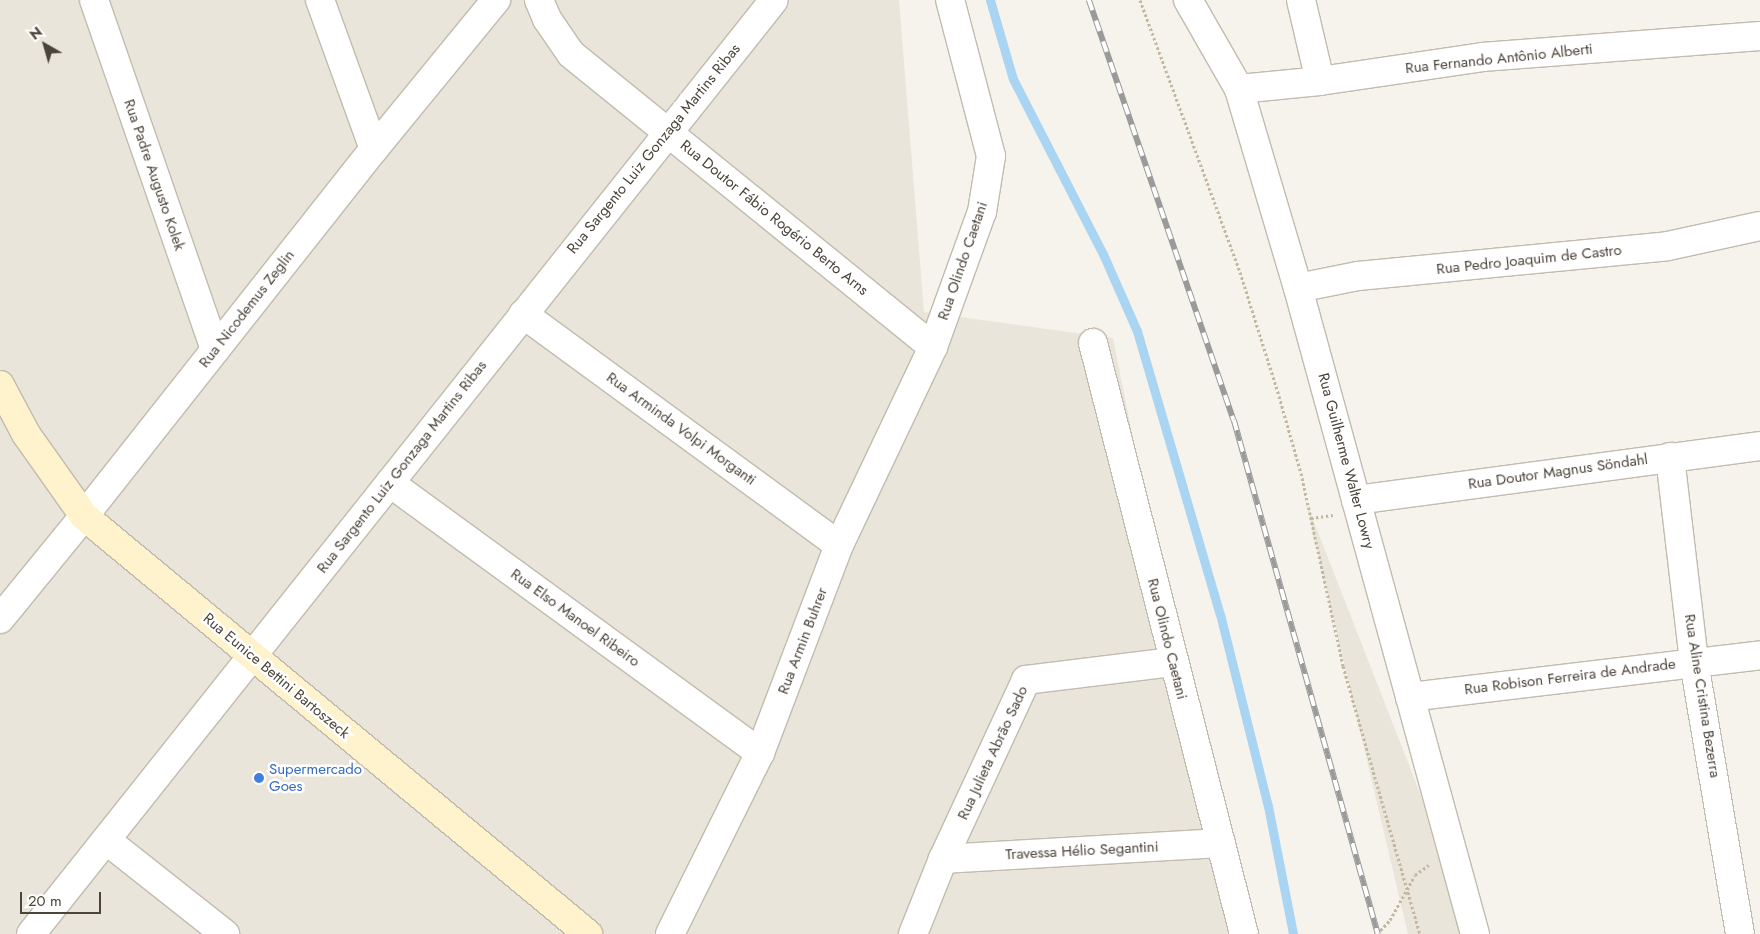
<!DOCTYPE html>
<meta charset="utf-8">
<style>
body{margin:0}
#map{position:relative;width:1760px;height:934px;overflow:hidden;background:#f6f3ec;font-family:Jost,sans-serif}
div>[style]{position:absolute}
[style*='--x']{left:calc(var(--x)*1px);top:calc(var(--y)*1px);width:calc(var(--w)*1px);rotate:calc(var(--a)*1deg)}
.residential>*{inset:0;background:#eae5da}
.stream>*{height:9px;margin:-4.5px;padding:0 4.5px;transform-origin:4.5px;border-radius:4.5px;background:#a9d4f2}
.path>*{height:3px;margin-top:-1.5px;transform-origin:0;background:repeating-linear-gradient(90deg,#c4b79f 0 2.5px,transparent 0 5px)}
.roads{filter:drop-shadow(1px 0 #c2bbae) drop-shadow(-1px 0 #c2bbae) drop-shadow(0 1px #c2bbae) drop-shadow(0 -1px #c2bbae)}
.street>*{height:28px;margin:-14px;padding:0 14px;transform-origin:14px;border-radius:14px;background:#fff}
.secondary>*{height:28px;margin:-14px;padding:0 14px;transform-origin:14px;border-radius:14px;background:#fff3cd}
.rail>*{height:5.5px;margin-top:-2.75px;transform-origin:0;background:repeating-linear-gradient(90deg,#fff 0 11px,#9a9a9a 0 22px);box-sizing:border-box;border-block:1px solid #9a9a9a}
.dots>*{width:14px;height:14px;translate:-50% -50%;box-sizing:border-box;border:2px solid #fff;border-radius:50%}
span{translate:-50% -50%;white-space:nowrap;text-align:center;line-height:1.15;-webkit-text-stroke:5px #fff;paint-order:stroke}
.street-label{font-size:15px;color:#4b4439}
.shop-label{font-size:15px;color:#366cbe}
.left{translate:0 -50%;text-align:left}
.north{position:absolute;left:20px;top:20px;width:50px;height:50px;-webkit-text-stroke:4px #fff;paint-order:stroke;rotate:322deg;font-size:14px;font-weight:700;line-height:20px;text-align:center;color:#4b4439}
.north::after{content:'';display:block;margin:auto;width:18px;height:22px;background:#4b4439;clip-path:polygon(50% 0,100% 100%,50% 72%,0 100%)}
.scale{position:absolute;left:20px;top:892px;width:81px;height:22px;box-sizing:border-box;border:2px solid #4b4439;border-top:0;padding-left:6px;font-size:15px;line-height:18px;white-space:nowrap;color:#4b4439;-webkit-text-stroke:4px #fff;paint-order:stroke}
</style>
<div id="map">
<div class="residential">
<div style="clip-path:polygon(0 0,899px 0,924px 312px,1113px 338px,1232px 934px,0 934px)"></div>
<div style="clip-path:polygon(1305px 499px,1475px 934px,1408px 934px)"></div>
</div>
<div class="stream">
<div style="--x:990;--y:0;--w:82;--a:73.8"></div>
<div style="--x:1013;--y:79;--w:197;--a:62.8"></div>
<div style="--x:1103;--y:254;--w:84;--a:66.2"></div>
<div style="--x:1137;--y:331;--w:295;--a:73.7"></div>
<div style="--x:1220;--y:614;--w:198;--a:76"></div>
<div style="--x:1268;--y:806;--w:130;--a:78.9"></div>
</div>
<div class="path">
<div style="--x:1140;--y:0;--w:290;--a:69.8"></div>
<div style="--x:1240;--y:272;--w:130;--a:72.5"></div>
<div style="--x:1279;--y:396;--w:80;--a:74.1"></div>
<div style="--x:1301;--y:473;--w:198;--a:77.7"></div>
<div style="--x:1343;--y:666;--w:279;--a:74"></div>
<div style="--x:1311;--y:518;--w:22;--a:-8"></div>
<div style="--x:1377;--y:934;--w:19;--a:-47"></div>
<div style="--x:1390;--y:920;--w:51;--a:-60.9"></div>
<div style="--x:1415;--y:875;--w:17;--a:-36"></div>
</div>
<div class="roads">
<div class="street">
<div style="--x:94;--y:0;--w:370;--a:70.9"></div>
<div style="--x:320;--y:0;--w:158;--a:70.1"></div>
<div style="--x:539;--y:0;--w:21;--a:67"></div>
<div style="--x:547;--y:19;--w:42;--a:55.6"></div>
<div style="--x:571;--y:54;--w:466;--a:39"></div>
<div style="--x:1188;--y:0;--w:103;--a:60.2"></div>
<div style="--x:1239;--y:89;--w:208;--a:73.5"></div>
<div style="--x:1298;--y:288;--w:670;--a:74.68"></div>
<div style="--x:1301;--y:0;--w:83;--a:76.8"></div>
<div style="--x:1239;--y:89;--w:81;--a:-5.6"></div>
<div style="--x:1320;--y:81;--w:164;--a:-8.4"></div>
<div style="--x:1482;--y:57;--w:279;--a:-4.3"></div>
<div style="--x:1298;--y:288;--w:61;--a:-11.3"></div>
<div style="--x:1358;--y:276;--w:311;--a:-5.5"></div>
<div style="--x:1668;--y:246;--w:94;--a:-12.3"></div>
<div style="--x:523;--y:314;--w:391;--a:36.2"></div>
<div style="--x:1093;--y:343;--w:610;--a:75.67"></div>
<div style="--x:1670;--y:457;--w:206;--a:83.3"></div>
<div style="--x:1694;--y:662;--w:276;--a:80.4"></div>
<div style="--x:390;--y:483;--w:458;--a:36.1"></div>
<div style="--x:1356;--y:500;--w:408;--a:-7.6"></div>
<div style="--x:0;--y:619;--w:133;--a:-50.8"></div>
<div style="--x:84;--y:516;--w:468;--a:-51.7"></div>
<div style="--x:374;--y:149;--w:193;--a:-50.7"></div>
<div style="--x:1410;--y:697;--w:353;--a:-6.8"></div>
<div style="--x:106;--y:840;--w:152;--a:38.3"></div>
<div style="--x:943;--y:859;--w:278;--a:-3.3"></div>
<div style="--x:31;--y:934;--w:1193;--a:-51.5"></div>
<div style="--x:670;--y:934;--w:202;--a:-63.6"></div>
<div style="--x:760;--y:753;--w:222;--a:-69.2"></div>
<div style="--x:839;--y:545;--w:219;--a:-64.6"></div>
<div style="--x:933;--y:347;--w:144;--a:-70.1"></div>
<div style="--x:982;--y:212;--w:57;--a:-80.9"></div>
<div style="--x:991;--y:156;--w:161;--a:-104.7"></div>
<div style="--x:913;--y:934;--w:81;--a:-68.2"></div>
<div style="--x:943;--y:859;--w:197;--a:-65.1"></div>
<div style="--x:1026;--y:680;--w:148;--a:-7"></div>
</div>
<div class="secondary">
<div style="--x:0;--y:385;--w:55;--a:62"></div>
<div style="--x:26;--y:434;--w:100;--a:54.7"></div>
<div style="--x:84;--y:516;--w:655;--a:39.67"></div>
</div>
</div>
<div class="rail">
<div style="--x:1089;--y:0;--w:444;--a:71"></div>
<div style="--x:1234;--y:420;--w:534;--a:74.35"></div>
</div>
<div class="dots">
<div style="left:259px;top:778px;background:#3f7fe0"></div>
</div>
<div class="street-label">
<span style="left:1499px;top:59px;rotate:-6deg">Rua Fernando Antônio Alberti</span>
<span style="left:654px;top:149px;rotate:-51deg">Rua Sargento Luiz Gonzaga Martins Ribas</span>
<span style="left:154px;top:175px;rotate:71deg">Rua Padre Augusto Kolek</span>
<span style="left:774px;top:218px;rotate:39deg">Rua Doutor Fábio Rogério Berto Arns</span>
<span style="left:1529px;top:260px;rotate:-6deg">Rua Pedro Joaquim de Castro</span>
<span style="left:963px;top:261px;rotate:-71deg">Rua Olindo Caetani</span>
<span style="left:247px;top:309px;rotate:-52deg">Rua Nicodemus Zeglin</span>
<span style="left:681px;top:429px;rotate:36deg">Rua Arminda Volpi Morganti</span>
<span style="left:1346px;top:461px;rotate:75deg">Rua Guilherme Walter Lowry</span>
<span style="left:402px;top:467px;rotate:-52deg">Rua Sargento Luiz Gonzaga Martins Ribas</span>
<span style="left:1558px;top:472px;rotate:-8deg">Rua Doutor Magnus Söndahl</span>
<span style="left:575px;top:618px;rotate:36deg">Rua Elso Manoel Ribeiro</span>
<span style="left:1167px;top:639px;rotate:76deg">Rua Olindo Caetani</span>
<span style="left:803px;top:641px;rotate:-69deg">Rua Armin Buhrer</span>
<span style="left:276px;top:676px;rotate:40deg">Rua Eunice Bettini Bartoszeck</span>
<span style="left:1570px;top:677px;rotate:-7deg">Rua Robison Ferreira de Andrade</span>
<span style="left:1702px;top:696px;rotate:81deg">Rua Aline Cristina Bezerra</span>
<span style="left:993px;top:753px;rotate:-65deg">Rua Julieta Abrão Sado</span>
<span style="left:1082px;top:851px;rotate:-3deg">Travessa Hélio Segantini</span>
</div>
<div class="shop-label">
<span class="left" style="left:269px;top:778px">Supermercado<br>Goes</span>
</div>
<div class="north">N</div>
<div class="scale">20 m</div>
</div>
